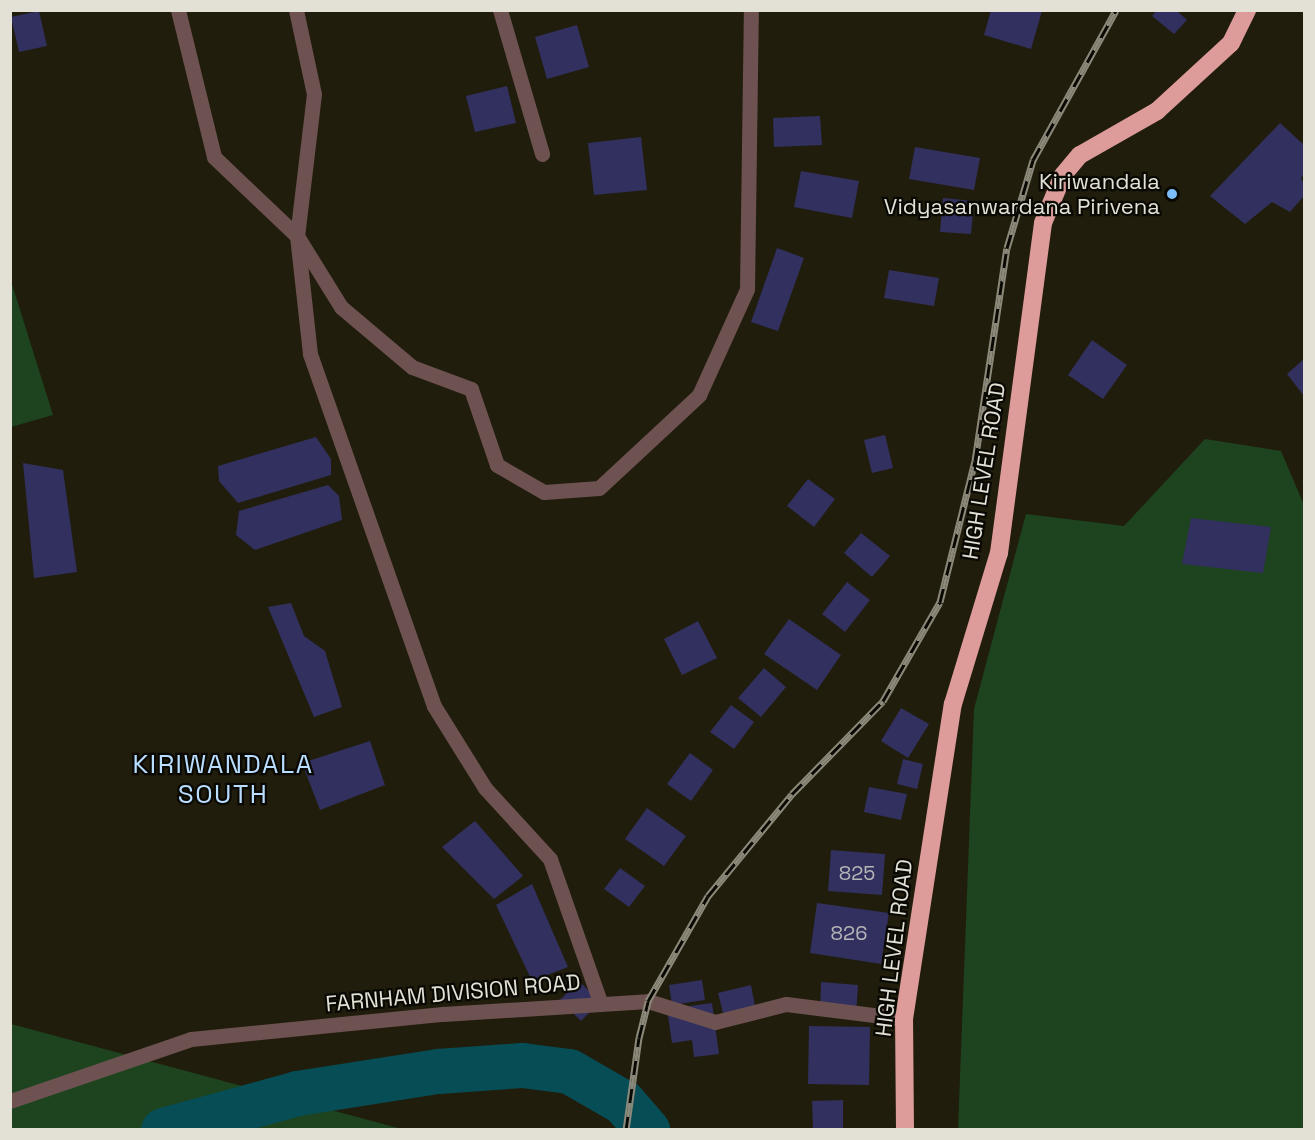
<!DOCTYPE html>
<style>
body{margin:0}
#map{position:relative;width:1315px;height:1140px;overflow:hidden;background:#211d0c;font-family:"Space Grotesk",sans-serif}
div>[style]{position:absolute}
[style*='--x']{left:calc(var(--x)*1px);top:calc(var(--y)*1px);width:calc(var(--w)*1px);rotate:calc(var(--a)*1deg)}
.green>*{inset:0;background:#1d441e}
.river>*{height:45px;margin:-22.5px;padding:0 22.5px;transform-origin:22.5px;border-radius:22.5px;background:#064d55}
.building>*{inset:0;background:#31305e}
.street>*{height:15px;margin:-7.5px;padding:0 7.5px;transform-origin:7.5px;border-radius:7.5px;background:#6d5251}
.highway>*{height:18px;margin:-9px;padding:0 9px;transform-origin:9px;border-radius:9px;background:#dd9b9a}
.rail>*{height:7px;margin-top:-3.5px;transform-origin:0;background:repeating-linear-gradient(90deg,#090803 0 14px,#8c897b 0 28px);box-sizing:border-box;border-block:2px solid #8c897b}
.dots>*{width:16px;height:16px;translate:-50% -50%;box-sizing:border-box;border:3px solid #090803;border-radius:50%}
span{translate:-50% -50%;white-space:nowrap;text-align:center;line-height:1.15;-webkit-text-stroke:4.5px #090803;paint-order:stroke}
.number-label{font-size:20px;color:#b6b5b7}
.number-label span{-webkit-text-stroke-width:0}
.poi-label{font-size:22px;color:#e3e1d5}
.right{translate:-100% -50%;text-align:right}
.street-label{font-size:22px;color:#e3e1d5}
.quarter-label{font-size:26px;color:#b9ddfe;letter-spacing:1.5px}
.frame{position:absolute;inset:0;border:12px solid #e3e1d5;pointer-events:none}
</style>
<div id="map">
<div class="green">
<div style="clip-path:polygon(10px 278px,53px 415px,11px 427px,10px 427px)"></div>
<div style="clip-path:polygon(1205px 439px,1281px 451px,1304px 505px,1304px 1129px,958px 1130px,974px 709px,1026px 514px,1124px 526px)"></div>
<div style="clip-path:polygon(11px 1024px,402px 1129px,11px 1129px)"></div>
</div>
<div class="river">
<div style="--x:163;--y:1130;--w:139;--a:-15.4"></div>
<div style="--x:297;--y:1093;--w:143;--a:-8.9"></div>
<div style="--x:438;--y:1071;--w:84;--a:-4.1"></div>
<div style="--x:522;--y:1065;--w:47;--a:7.3"></div>
<div style="--x:569;--y:1071;--w:62;--a:29.9"></div>
<div style="--x:623;--y:1102;--w:37;--a:49"></div>
</div>
<div class="building">
<div style="clip-path:polygon(991px 10px,1042px 11px,1031px 49px,984px 35px)"></div>
<div style="clip-path:polygon(1157px 10px,1176px 10px,1187px 20px,1174px 34px,1152px 16px)"></div>
<div style="clip-path:polygon(39px 11px,47px 46px,19px 52px,11px 17px)"></div>
<div style="clip-path:polygon(577px 25px,589px 67px,547px 79px,535px 37px)"></div>
<div style="clip-path:polygon(507px 86px,516px 123px,475px 132px,466px 96px)"></div>
<div style="clip-path:polygon(820px 116px,822px 145px,774px 147px,773px 118px)"></div>
<div style="clip-path:polygon(1280px 123px,1304px 145px,1304px 174px,1301px 178px,1304px 184px,1304px 196px,1290px 212px,1272px 202px,1245px 224px,1210px 196px)"></div>
<div style="clip-path:polygon(641px 137px,647px 190px,594px 195px,588px 143px)"></div>
<div style="clip-path:polygon(915px 147px,980px 158px,974px 190px,909px 179px)"></div>
<div style="clip-path:polygon(801px 171px,859px 181px,852px 218px,794px 207px)"></div>
<div style="clip-path:polygon(943px 198px,974px 201px,971px 234px,940px 232px)"></div>
<div style="clip-path:polygon(777px 248px,804px 258px,778px 331px,751px 322px)"></div>
<div style="clip-path:polygon(889px 270px,939px 278px,934px 306px,884px 298px)"></div>
<div style="clip-path:polygon(1092px 340px,1127px 365px,1103px 399px,1068px 375px)"></div>
<div style="clip-path:polygon(1304px 359px,1304px 396px,1287px 374px)"></div>
<div style="clip-path:polygon(885px 435px,893px 468px,872px 473px,864px 440px)"></div>
<div style="clip-path:polygon(316px 437px,331px 459px,331px 475px,238px 503px,219px 481px,218px 466px)"></div>
<div style="clip-path:polygon(23px 463px,63px 470px,77px 572px,34px 578px)"></div>
<div style="clip-path:polygon(808px 479px,835px 499px,814px 527px,787px 506px)"></div>
<div style="clip-path:polygon(328px 485px,339px 496px,342px 520px,255px 550px,236px 535px,239px 511px)"></div>
<div style="clip-path:polygon(1191px 518px,1271px 527px,1263px 573px,1182px 564px)"></div>
<div style="clip-path:polygon(861px 533px,890px 556px,872px 577px,844px 553px)"></div>
<div style="clip-path:polygon(847px 582px,870px 600px,845px 632px,822px 614px)"></div>
<div style="clip-path:polygon(291px 603px,304px 636px,325px 651px,342px 707px,314px 717px,268px 607px)"></div>
<div style="clip-path:polygon(789px 619px,841px 655px,817px 690px,764px 654px)"></div>
<div style="clip-path:polygon(698px 621px,717px 658px,682px 675px,664px 639px)"></div>
<div style="clip-path:polygon(764px 668px,786px 687px,761px 717px,738px 698px)"></div>
<div style="clip-path:polygon(731px 705px,754px 722px,734px 749px,710px 732px)"></div>
<div style="clip-path:polygon(901px 708px,929px 724px,908px 758px,881px 741px)"></div>
<div style="clip-path:polygon(370px 741px,385px 785px,320px 810px,302px 763px)"></div>
<div style="clip-path:polygon(690px 753px,713px 770px,691px 801px,667px 784px)"></div>
<div style="clip-path:polygon(903px 759px,923px 764px,917px 789px,897px 784px)"></div>
<div style="clip-path:polygon(869px 787px,907px 794px,901px 820px,864px 812px)"></div>
<div style="clip-path:polygon(647px 808px,686px 836px,664px 866px,625px 839px)"></div>
<div style="clip-path:polygon(475px 821px,523px 876px,494px 899px,442px 847px)"></div>
<div style="clip-path:polygon(831px 850px,885px 854px,882px 895px,828px 891px)"></div>
<div style="clip-path:polygon(620px 868px,645px 886px,629px 907px,604px 889px)"></div>
<div style="clip-path:polygon(532px 884px,568px 967px,532px 981px,496px 905px)"></div>
<div style="clip-path:polygon(817px 903px,889px 913px,881px 964px,810px 953px)"></div>
<div style="clip-path:polygon(702px 980px,705px 1000px,672px 1005px,669px 985px)"></div>
<div style="clip-path:polygon(579px 981px,600px 1002px,581px 1021px,560px 1000px)"></div>
<div style="clip-path:polygon(821px 982px,858px 985px,856px 1016px,820px 1015px)"></div>
<div style="clip-path:polygon(751px 985px,755px 1006px,723px 1013px,718px 993px)"></div>
<div style="clip-path:polygon(712px 1003px,719px 1054px,694px 1057px,692px 1040px,672px 1043px,667px 1009px)"></div>
<div style="clip-path:polygon(809px 1026px,870px 1027px,869px 1085px,808px 1084px)"></div>
<div style="clip-path:polygon(843px 1100px,843px 1129px,813px 1130px,812px 1101px)"></div>
</div>
<div class="street">
<div style="--x:178;--y:10;--w:151;--a:76.2"></div>
<div style="--x:214;--y:157;--w:115;--a:43.6"></div>
<div style="--x:297;--y:236;--w:84;--a:58.2"></div>
<div style="--x:341;--y:307;--w:93;--a:40.2"></div>
<div style="--x:412;--y:367;--w:63;--a:20.4"></div>
<div style="--x:471;--y:389;--w:80;--a:71.1"></div>
<div style="--x:497;--y:465;--w:54;--a:29.9"></div>
<div style="--x:544;--y:492;--w:55;--a:-4.2"></div>
<div style="--x:599;--y:488;--w:137;--a:-42.9"></div>
<div style="--x:699;--y:395;--w:116;--a:-65.6"></div>
<div style="--x:747;--y:289;--w:279;--a:-89.2"></div>
<div style="--x:296;--y:10;--w:86;--a:77.9"></div>
<div style="--x:314;--y:94;--w:143;--a:96.8"></div>
<div style="--x:297;--y:236;--w:119;--a:83.7"></div>
<div style="--x:310;--y:354;--w:373;--a:70.6"></div>
<div style="--x:434;--y:706;--w:97;--a:58.1"></div>
<div style="--x:485;--y:788;--w:96;--a:47.5"></div>
<div style="--x:550;--y:859;--w:151;--a:70.7"></div>
<div style="--x:500;--y:10;--w:150;--a:73.7"></div>
<div style="--x:10;--y:1101;--w:191;--a:-18.9"></div>
<div style="--x:191;--y:1039;--w:253;--a:-5.7"></div>
<div style="--x:443;--y:1014;--w:205;--a:-3.6"></div>
<div style="--x:648;--y:1001;--w:70;--a:17.4"></div>
<div style="--x:715;--y:1022;--w:73;--a:-14.2"></div>
<div style="--x:786;--y:1004;--w:119;--a:7.2"></div>
</div>
<div class="highway">
<div style="--x:905;--y:1130;--w:111;--a:-90.5"></div>
<div style="--x:904;--y:1019;--w:319;--a:-81.2"></div>
<div style="--x:953;--y:704;--w:158;--a:-73.1"></div>
<div style="--x:999;--y:553;--w:333;--a:-82.4"></div>
<div style="--x:1043;--y:223;--w:52;--a:-67.4"></div>
<div style="--x:1063;--y:175;--w:26;--a:-50"></div>
<div style="--x:1080;--y:155;--w:89;--a:-29.7"></div>
<div style="--x:1157;--y:111;--w:100;--a:-42.6"></div>
<div style="--x:1231;--y:43;--w:37;--a:-64"></div>
</div>
<div class="rail">
<div style="--x:626;--y:1130;--w:93;--a:-82"></div>
<div style="--x:639;--y:1038;--w:38;--a:-76"></div>
<div style="--x:648;--y:1001;--w:121;--a:-60.3"></div>
<div style="--x:708;--y:896;--w:132;--a:-50.5"></div>
<div style="--x:792;--y:794;--w:130;--a:-45.6"></div>
<div style="--x:883;--y:701;--w:114;--a:-60.1"></div>
<div style="--x:940;--y:602;--w:145;--a:-76.1"></div>
<div style="--x:975;--y:461;--w:215;--a:-81.5"></div>
<div style="--x:1007;--y:248;--w:92;--a:-73.5"></div>
<div style="--x:1033;--y:160;--w:171;--a:-61"></div>
</div>
<div class="dots">
<div style="left:1172px;top:194px;background:#7bbef9"></div>
</div>
<div class="number-label">
<span style="left:857px;top:873px">825</span>
<span style="left:849px;top:933px">826</span>
</div>
<div class="poi-label">
<span class="right" style="left:1160px;top:194px">Kiriwandala<br>Vidyasanwardana Pirivena</span>
</div>
<div class="street-label">
<span style="left:984px;top:471px;rotate:-81deg">HIGH LEVEL ROAD</span>
<span style="left:894px;top:948px;rotate:-83deg">HIGH LEVEL ROAD</span>
<span style="left:453px;top:993px;rotate:-5deg">FARNHAM DIVISION ROAD</span>
</div>
<div class="quarter-label">
<span style="left:223px;top:780px">KIRIWANDALA<br>SOUTH</span>
</div>
<div class="frame"></div>
</div>
